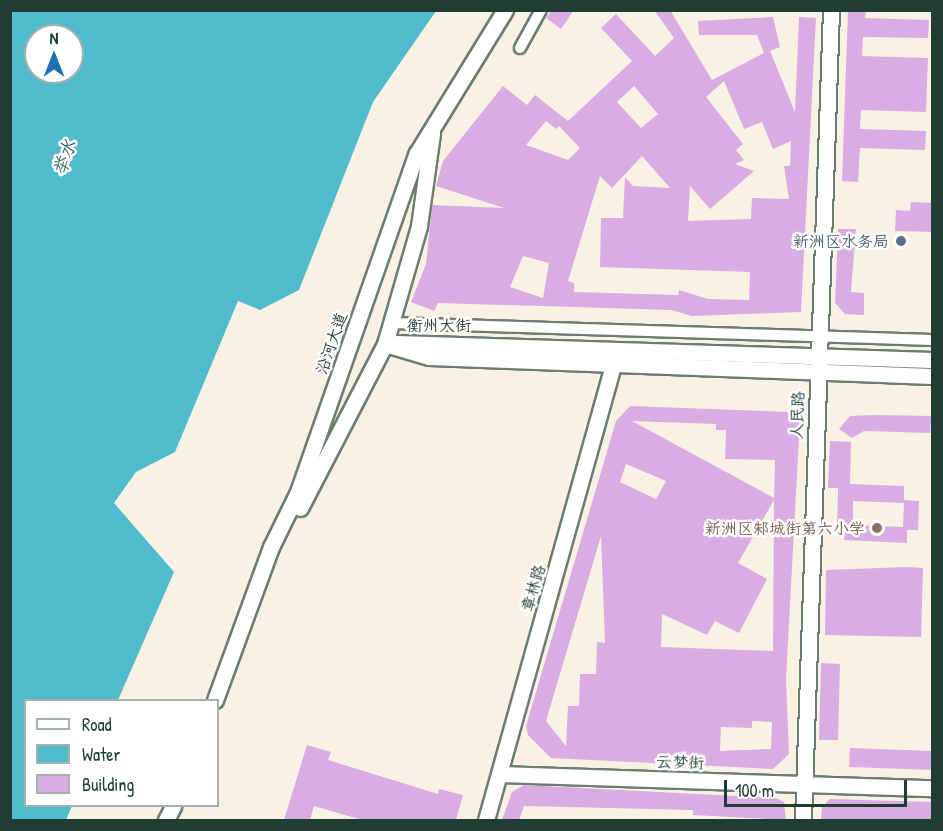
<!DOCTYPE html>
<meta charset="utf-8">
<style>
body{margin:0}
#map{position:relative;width:943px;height:831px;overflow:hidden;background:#f9f1e3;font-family:"Patrick Hand","LXGW WenKai TC",sans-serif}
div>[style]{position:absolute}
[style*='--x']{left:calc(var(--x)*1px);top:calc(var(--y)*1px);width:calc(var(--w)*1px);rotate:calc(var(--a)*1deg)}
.water>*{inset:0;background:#50bbcd}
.building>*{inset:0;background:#d9ade4}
.roads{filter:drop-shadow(2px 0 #6b7c71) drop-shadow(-2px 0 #6b7c71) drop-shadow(0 2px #6b7c71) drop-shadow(0 -2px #6b7c71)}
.street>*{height:10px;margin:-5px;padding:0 5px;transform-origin:5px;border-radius:5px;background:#fff}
.secondary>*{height:15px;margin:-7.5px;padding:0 7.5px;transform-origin:7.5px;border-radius:7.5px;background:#fff}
.dots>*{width:16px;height:16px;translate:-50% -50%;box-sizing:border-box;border:3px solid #fff;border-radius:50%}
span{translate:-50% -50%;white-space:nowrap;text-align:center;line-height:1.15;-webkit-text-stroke:5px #fff;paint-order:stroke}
.service-label{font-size:16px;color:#4e5e75}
.right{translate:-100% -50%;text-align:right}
.street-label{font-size:16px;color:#1f3d34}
.education-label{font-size:16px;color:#785e54}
.water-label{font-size:18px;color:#2e6362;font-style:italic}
.frame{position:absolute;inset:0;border:12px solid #1f3d34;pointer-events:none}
.legend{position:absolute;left:24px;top:699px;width:195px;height:108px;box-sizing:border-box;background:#fff;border:2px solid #a5b1ae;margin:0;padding:8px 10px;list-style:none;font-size:18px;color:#1f3d34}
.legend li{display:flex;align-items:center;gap:12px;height:30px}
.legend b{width:30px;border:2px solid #a5b1ae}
.north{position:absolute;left:24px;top:24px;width:60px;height:60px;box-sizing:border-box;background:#fff;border:2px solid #a5b1ae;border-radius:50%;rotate:0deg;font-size:16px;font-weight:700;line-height:24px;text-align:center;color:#1f3d34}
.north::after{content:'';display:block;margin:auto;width:21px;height:27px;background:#1f6fb2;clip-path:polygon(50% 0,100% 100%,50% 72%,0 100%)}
.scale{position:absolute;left:724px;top:780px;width:183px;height:27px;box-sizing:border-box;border:3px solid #1f3d34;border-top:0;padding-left:8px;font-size:18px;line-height:21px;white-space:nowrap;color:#1f3d34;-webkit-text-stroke:4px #fff;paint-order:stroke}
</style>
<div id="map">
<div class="water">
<div style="clip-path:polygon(evenodd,10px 11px,436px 11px,373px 102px,299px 290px,260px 310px,238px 301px,175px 452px,136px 472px,114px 503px,174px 572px,118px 700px,26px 700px,26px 806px,72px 806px,66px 820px,11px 820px,10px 11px,36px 36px,72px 36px,72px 72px,36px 72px,36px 36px)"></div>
</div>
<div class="building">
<div style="clip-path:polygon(552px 10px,574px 10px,561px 29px,546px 18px)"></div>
<div style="clip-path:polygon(evenodd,654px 10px,670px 10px,712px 80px,764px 53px,757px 35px,699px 35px,698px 21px,773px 17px,780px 47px,770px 51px,795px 112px,799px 17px,816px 18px,801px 312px,692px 316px,671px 310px,438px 303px,434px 311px,411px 302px,426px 264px,432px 205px,504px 208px,436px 186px,443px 161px,503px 86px,527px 105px,535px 95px,568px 121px,632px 61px,601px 28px,616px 14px,655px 56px,674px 38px,654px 10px,724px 81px,744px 129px,762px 122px,773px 149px,791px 141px,790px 166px,784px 166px,789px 199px,752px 198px,751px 219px,688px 221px,690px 186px,710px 209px,754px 171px,735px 164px,744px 160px,736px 150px,743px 144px,706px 97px,724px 81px,654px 10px,634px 86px,658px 114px,641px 128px,617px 102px,634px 86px,654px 10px,546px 121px,556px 129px,559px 126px,580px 148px,568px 160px,526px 145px,546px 121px,654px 10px,642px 156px,670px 188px,633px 186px,625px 177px,623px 218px,601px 218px,600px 267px,750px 272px,749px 300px,708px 299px,679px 290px,678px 295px,574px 292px,574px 283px,568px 281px,600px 176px,612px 188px,642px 156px,654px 10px,523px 256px,549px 263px,543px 298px,510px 287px,523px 256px)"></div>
<div style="clip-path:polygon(848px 10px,866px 10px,865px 18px,929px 20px,928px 38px,863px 37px,862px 56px,928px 58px,926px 112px,861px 110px,860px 129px,926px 131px,925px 150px,860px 148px,858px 182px,842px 181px)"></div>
<div style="clip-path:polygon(911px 202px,933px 203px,933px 232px,895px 231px,896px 210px,910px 211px)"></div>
<div style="clip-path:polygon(838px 229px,856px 229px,851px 292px,864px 293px,864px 315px,845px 314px,835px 303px)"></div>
<div style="clip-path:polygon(evenodd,630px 406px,791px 412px,800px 419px,786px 679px,789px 754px,773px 769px,551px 758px,528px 735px,526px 726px,616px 421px,630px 406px,632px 421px,716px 424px,716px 430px,726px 430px,725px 459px,775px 460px,774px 498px,632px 421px,630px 406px,626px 464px,666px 481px,656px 499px,620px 482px,626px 464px,630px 406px,774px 500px,773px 651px,661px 647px,662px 614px,707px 635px,715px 621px,739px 633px,767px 579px,738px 563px,774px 500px,630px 406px,601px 536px,605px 643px,597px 642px,596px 674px,580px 674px,579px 706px,568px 706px,566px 746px,546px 721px,601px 536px,630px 406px,752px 721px,772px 722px,771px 749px,720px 751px,721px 727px,752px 728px,752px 721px)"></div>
<div style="clip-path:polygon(874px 415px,931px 416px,930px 433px,864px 431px,852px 438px,839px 429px,850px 416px)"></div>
<div style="clip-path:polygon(evenodd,830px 441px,851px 442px,850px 484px,904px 486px,904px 500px,919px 501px,918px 530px,907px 530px,907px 543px,844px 540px,845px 530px,837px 530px,838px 488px,828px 488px,830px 441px,853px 501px,904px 503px,903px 527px,853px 525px,853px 501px)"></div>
<div style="clip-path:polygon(906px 567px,923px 568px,921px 637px,825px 635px,826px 570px)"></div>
<div style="clip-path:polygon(821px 663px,840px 664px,838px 740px,819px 740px)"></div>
<div style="clip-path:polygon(307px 745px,331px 752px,328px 760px,438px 794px,439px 789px,463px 795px,456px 820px,362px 820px,314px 806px,310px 820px,284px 820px)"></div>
<div style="clip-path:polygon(850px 748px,933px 751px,933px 770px,849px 767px)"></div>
<div style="clip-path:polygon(524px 785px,776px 798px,784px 802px,786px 820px,693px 815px,693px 810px,524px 806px,519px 820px,502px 820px,512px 792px)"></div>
<div style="clip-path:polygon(830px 799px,933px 802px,933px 820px,821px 820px,822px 807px)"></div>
</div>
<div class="roads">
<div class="street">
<div style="--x:520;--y:48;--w:43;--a:-61.1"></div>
<div style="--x:392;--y:323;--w:540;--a:1.8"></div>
</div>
<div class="secondary">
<div style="--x:397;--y:343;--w:535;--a:1.82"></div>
<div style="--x:385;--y:344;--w:46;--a:16.5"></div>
<div style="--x:429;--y:357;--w:503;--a:2.16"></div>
<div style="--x:300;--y:508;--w:185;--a:-62.6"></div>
<div style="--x:385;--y:344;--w:123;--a:-73.9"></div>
<div style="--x:419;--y:226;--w:94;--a:-82"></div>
<div style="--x:215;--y:700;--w:163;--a:-69.9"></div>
<div style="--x:271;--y:547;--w:61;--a:-63.9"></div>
<div style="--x:298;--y:492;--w:359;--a:-70.7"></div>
<div style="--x:417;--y:153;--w:168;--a:-58.4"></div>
<div style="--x:499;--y:774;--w:433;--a:1.9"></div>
<div style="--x:166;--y:820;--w:16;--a:-63"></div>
<div style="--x:486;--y:820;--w:473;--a:-74.4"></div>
<div style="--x:803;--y:820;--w:810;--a:-88.02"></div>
</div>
</div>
<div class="dots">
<div style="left:901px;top:241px;background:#5c6f8a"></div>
<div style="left:877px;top:528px;background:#8d6e63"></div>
</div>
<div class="service-label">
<span class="right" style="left:889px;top:241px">新洲区水务局</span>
</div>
<div class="street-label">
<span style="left:439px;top:325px">衡州大街</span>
<span style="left:331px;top:343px;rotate:-71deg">沿河大道</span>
<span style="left:797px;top:415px;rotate:-88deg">人民路</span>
<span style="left:533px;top:588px;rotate:-74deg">章林路</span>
<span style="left:680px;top:762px;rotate:2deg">云梦街</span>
</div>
<div class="education-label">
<span class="right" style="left:865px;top:528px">新洲区邾城街第六小学</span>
</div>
<div class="water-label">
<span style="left:65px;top:158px;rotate:-71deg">举水</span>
</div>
<div class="frame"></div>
<ul class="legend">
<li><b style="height:8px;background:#fff"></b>Road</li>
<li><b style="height:16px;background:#50bbcd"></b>Water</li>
<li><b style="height:16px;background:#d9ade4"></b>Building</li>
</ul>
<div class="north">N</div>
<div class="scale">100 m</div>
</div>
